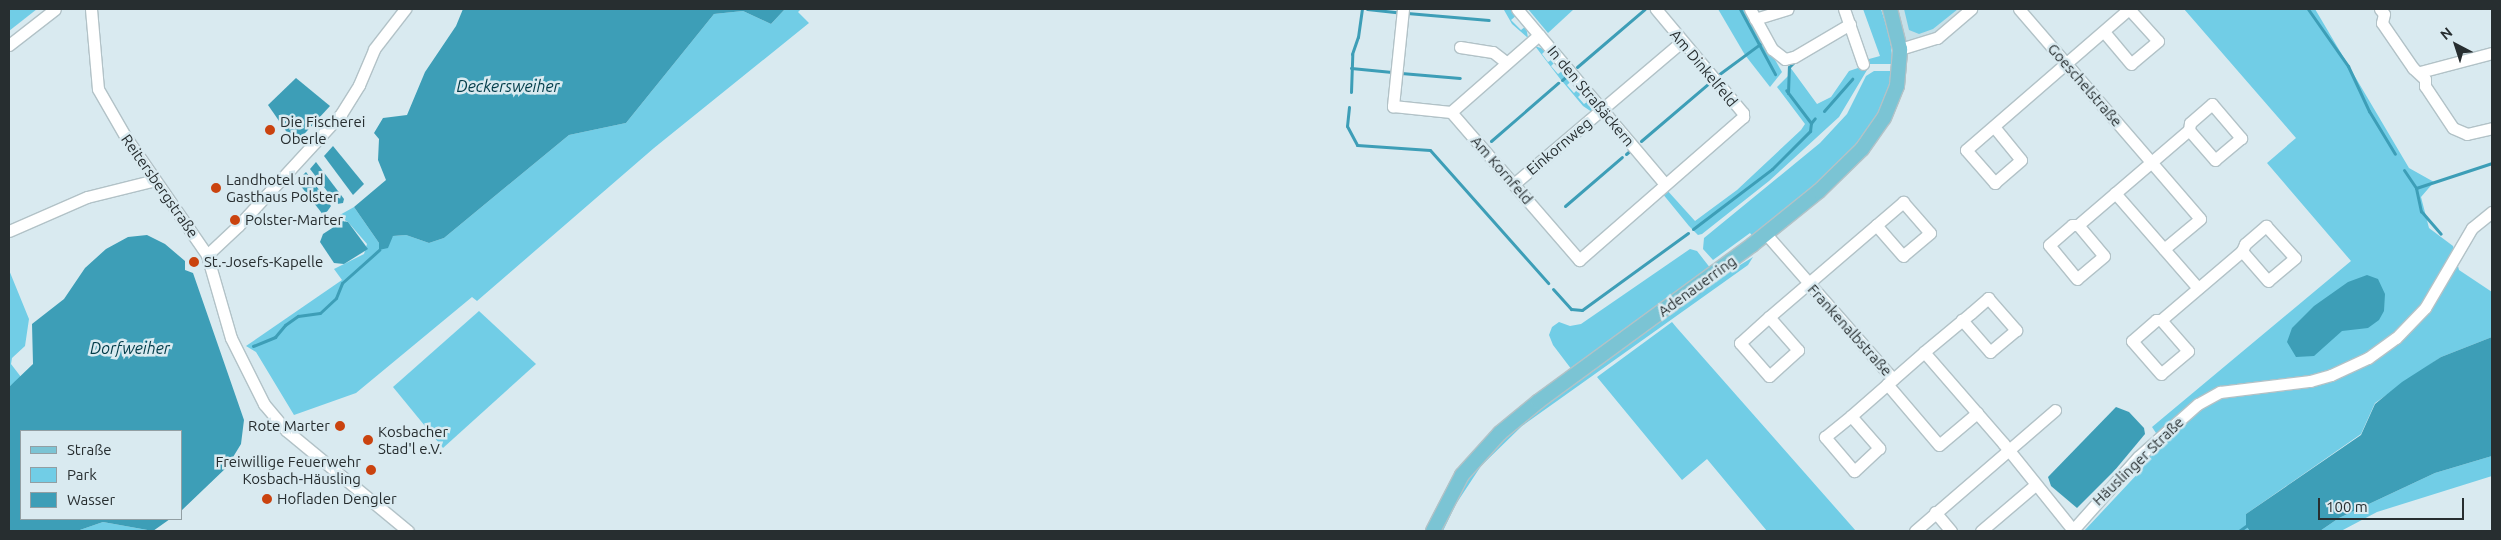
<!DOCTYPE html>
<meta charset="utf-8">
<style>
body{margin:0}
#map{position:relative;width:2501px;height:540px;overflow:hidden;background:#d9eaf0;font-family:Ubuntu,sans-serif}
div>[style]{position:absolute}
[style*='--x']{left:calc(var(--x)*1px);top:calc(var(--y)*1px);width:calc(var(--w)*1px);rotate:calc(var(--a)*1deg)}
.built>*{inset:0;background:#c6e0e8}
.green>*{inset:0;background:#71cde6}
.water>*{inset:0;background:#3d9eb7}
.stream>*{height:3px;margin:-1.5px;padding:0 1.5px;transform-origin:1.5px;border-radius:1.5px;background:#3d9eb7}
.roads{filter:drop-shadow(1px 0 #b2c2c7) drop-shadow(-1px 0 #b2c2c7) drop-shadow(0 1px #b2c2c7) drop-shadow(0 -1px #b2c2c7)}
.minor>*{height:11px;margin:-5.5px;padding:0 5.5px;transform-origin:5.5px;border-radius:5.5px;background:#fff}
.major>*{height:14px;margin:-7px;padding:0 7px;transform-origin:7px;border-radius:7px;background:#7bc4d4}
.dots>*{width:14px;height:14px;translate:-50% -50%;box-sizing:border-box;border:2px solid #d9eaf0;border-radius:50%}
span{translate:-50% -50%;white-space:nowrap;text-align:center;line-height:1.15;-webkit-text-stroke:5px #d9eaf0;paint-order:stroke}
.street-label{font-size:15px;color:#272e30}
.poi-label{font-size:15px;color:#272e30}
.left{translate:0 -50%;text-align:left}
.right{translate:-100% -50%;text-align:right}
.water-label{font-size:16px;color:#003b48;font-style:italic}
.frame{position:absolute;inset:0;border:10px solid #272e30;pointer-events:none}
.legend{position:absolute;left:20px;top:430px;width:162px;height:90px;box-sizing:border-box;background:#d9eaf0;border:1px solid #929fa3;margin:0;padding:6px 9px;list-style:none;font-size:15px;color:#272e30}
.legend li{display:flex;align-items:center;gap:10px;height:25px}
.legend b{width:25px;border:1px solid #929fa3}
.north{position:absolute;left:2431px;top:20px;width:50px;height:50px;-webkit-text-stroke:4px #d9eaf0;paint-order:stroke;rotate:320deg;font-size:14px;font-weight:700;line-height:20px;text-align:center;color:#272e30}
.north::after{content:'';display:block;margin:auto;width:18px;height:22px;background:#272e30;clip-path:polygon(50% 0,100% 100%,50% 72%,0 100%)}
.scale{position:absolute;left:2318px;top:498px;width:146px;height:22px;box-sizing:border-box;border:2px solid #272e30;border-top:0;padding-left:6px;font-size:15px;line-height:18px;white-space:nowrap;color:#272e30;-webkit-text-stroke:4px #d9eaf0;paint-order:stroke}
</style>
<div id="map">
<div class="built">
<div style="clip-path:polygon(1888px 9px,1971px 9px,1931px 38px,1896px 44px)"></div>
</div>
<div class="green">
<div style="clip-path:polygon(9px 9px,37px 9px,9px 31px)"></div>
<div style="clip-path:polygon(785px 9px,801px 9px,798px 12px,809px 23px,654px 148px,477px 301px,472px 297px,356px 393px,294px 415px,256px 352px,246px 346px,342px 280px,334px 269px,364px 254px,367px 244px,348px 222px,338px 216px,354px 207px,379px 243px,379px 249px,393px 236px,406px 235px,429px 243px,444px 238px,569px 135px,626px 123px,714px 14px,743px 11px,771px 24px)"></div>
<div style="clip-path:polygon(1513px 9px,1517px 15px,1511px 20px,1521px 30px,1526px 26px,1528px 38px,1512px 24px,1504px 10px)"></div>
<div style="clip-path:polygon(1528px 9px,1574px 9px,1548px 33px)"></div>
<div style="clip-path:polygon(1718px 9px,1746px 9px,1782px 72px,1770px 87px,1745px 55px)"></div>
<div style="clip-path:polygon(1863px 9px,1881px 9px,1890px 38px,1893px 64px,1869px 64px,1869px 59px,1880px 56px)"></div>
<div style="clip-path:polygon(1904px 9px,1947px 10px,1958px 9px,1933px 29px,1919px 34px,1909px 30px)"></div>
<div style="clip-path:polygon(2184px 9px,2315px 9px,2409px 168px,2434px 182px,2421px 197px,2429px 228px,2453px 246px,2459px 270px,2492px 292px,2492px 337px,2441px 357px,2375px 403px,2361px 434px,2246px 514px,2246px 526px,2250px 531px,2084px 531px,2143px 468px,2156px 433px,2152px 427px,2351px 261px,2267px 163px,2296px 138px)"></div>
<div style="clip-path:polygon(1535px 46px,1546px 50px,1542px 54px,1548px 62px,1554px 58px,1556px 61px,1551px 66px,1558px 74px,1565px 69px,1569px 73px,1561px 80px)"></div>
<div style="clip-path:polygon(1864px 66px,1867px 70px,1839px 117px,1769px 181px,1702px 234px,1698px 235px,1689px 226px,1662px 193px,1666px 189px,1695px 221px,1737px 190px,1801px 130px,1805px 124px,1777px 87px,1789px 75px,1790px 67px,1817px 104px,1831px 97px,1849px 71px)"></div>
<div style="clip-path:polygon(1874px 71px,1892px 71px,1886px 100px,1868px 133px,1833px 171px,1754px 238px,1750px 233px,1713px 260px,1703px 249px,1704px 238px,1820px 143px,1847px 114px,1866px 76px)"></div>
<div style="clip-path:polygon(1570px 74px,1574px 79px,1567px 85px,1574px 93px,1579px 88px,1583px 92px,1578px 97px,1584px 104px,1590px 100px,1592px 112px,1583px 106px,1562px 81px)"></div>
<div style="clip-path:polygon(1690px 249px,1697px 251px,1711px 269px,1572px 370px,1553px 345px,1549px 335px,1552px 327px,1559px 322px,1570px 326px,1581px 324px)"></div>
<div style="clip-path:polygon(1753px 257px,1748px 265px,1522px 426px,1481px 466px,1456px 504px,1443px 531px,1438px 531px,1462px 485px,1479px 463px,1519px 424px,1700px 290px)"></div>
<div style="clip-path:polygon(9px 270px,29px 319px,25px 346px,12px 358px,11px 364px,21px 377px,9px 387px)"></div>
<div style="clip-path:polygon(479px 311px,536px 364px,443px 448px,393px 387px)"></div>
<div style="clip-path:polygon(1672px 322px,1677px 328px,1856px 531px,1767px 531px,1707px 459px,1682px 480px,1597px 377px)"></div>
<div style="clip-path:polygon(2492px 456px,2492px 476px,2377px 512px,2341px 531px,2320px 531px,2339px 518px,2435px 473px)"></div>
<div style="clip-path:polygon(103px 522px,153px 531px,77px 531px)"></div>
</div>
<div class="water">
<div style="clip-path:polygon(463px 9px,785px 9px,771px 24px,743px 11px,714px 14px,626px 123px,569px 135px,444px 238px,429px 243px,406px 235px,393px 236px,388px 248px,379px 250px,379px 243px,354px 207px,386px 180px,378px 160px,379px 139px,374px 133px,383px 118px,407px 115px,425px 72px,456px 26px)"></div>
<div style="clip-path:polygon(296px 78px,330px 106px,295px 144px,268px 105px)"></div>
<div style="clip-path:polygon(333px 146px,364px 184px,353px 195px,324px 156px)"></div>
<div style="clip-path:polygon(316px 162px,344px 199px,343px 203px,337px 204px,310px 169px)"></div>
<div style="clip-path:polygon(306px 172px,331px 206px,324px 216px,297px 181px)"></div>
<div style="clip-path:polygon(343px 221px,348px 222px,368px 249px,344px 264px,334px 263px,320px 242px,323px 234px)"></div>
<div style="clip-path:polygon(147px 235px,165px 244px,185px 261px,185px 270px,193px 273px,244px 420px,241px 444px,227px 467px,181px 511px,181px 431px,21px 431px,21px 519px,170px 519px,153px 531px,103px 522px,77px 531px,9px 531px,9px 387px,33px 364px,32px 324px,64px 299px,85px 268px,106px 249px,128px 237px)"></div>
<div style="clip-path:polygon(2367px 275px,2378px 279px,2385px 294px,2384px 311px,2379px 320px,2368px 328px,2342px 331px,2314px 356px,2296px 357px,2287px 342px,2292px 328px,2314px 306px,2348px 282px)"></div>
<div style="clip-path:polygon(2492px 337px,2492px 456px,2435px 473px,2339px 518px,2320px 531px,2250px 531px,2246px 526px,2246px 514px,2361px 435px,2375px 404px,2402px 382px,2441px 357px)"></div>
<div style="clip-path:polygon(2116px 407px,2129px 412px,2144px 428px,2145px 434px,2115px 470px,2077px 508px,2051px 486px,2048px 477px)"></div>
</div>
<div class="stream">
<div style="--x:1367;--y:9;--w:30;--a:6"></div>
<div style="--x:1740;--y:9;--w:74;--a:61.7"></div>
<div style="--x:2308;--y:9;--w:70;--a:54.9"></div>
<div style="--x:2348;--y:66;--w:50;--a:65"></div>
<div style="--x:2369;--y:111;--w:50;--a:58.8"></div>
<div style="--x:1407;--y:13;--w:82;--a:4.9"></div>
<div style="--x:1577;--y:67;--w:89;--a:-40.5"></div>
<div style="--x:1351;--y:68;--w:41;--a:5.6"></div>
<div style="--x:1401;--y:73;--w:59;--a:4.8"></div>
<div style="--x:1718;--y:75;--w:52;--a:-36.4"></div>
<div style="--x:1562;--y:80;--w:9;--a:-41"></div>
<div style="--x:1351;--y:92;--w:38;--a:-88"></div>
<div style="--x:1352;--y:54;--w:18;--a:-71"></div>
<div style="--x:1358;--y:37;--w:28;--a:-82"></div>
<div style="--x:1788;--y:93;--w:26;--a:-88"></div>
<div style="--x:1789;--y:67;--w:7;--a:-45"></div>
<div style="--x:1349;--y:107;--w:19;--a:96"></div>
<div style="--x:1347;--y:126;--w:21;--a:62"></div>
<div style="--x:1357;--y:145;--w:73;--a:3.9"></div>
<div style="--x:1430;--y:150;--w:178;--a:48.4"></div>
<div style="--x:1824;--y:111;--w:43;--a:-48.8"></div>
<div style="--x:1811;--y:123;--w:6;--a:-51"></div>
<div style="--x:1491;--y:141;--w:89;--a:-40.9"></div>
<div style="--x:1641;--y:141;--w:88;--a:-40.4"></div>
<div style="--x:1626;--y:154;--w:8;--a:-40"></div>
<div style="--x:2404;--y:170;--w:22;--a:56"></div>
<div style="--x:2416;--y:188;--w:24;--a:78"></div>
<div style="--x:2421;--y:211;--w:30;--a:49"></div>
<div style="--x:2416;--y:188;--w:80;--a:-18.2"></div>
<div style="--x:1565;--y:206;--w:75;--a:-40.7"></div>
<div style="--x:1693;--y:229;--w:99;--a:-37.2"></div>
<div style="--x:1772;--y:169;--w:54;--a:-45"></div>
<div style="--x:1810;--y:131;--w:8;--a:-83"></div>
<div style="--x:1811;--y:123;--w:41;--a:-127.1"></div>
<div style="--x:1553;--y:289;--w:27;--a:48"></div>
<div style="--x:1571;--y:309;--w:11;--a:5"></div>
<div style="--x:1582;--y:310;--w:131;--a:-36"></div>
<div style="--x:253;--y:346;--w:24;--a:-22"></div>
<div style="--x:275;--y:337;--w:16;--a:-50"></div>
<div style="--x:285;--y:325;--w:16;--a:-35"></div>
<div style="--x:298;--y:316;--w:22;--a:-8"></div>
<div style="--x:320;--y:313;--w:22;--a:-43"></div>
<div style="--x:336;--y:298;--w:16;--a:-68"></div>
<div style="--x:342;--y:283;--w:50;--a:-41.7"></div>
<div style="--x:2239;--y:531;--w:9;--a:-36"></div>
</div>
<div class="roads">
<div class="minor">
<div style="--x:91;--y:9;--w:80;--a:85"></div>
<div style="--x:98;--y:89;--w:54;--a:60.1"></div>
<div style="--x:125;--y:136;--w:145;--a:55.4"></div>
<div style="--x:207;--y:255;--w:86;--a:73.9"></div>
<div style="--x:231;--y:338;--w:74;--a:63.4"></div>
<div style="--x:264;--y:404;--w:35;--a:50"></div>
<div style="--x:287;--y:431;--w:157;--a:39.6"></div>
<div style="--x:1403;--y:9;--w:98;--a:95.9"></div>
<div style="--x:1393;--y:106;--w:58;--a:5.9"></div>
<div style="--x:1451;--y:112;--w:196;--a:49.1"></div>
<div style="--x:1579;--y:260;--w:218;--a:-41.1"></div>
<div style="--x:1743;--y:117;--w:4;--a:-90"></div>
<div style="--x:1743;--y:113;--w:136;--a:-129.9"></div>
<div style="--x:1517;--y:9;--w:229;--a:49.8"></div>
<div style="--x:1750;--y:9;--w:46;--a:61.2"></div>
<div style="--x:1772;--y:49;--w:16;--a:38"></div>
<div style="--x:1785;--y:59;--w:9;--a:-13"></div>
<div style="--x:1794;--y:57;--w:65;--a:-30.5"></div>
<div style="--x:1844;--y:9;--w:58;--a:70.9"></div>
<div style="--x:2019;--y:9;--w:277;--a:49.2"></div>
<div style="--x:2200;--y:219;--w:47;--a:140.2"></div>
<div style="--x:2380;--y:9;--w:6;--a:51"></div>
<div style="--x:2384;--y:14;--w:9;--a:103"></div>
<div style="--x:2382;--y:23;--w:55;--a:55.4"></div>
<div style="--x:2413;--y:68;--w:16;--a:43"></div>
<div style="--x:2425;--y:79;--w:7;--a:90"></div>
<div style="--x:2425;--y:86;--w:50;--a:56.3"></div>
<div style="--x:2453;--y:128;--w:15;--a:23"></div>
<div style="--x:2467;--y:134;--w:26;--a:-13"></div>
<div style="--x:1755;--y:19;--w:34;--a:-17"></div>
<div style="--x:9;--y:45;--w:58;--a:-38"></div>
<div style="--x:1460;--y:47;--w:33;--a:9"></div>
<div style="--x:1493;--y:52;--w:16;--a:38"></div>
<div style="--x:1900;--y:49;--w:39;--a:-17"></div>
<div style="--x:1937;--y:38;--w:45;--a:-40.5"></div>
<div style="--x:2420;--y:72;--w:74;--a:-14.8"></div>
<div style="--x:1451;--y:112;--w:117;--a:-41.2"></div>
<div style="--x:1995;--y:128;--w:41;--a:50.9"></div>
<div style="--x:2021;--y:160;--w:35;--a:139"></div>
<div style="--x:1995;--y:183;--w:44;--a:-131.3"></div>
<div style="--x:1966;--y:150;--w:216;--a:-40.9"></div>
<div style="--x:2129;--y:9;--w:43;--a:47.8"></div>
<div style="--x:2158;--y:41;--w:35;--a:140"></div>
<div style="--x:2131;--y:64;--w:40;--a:-130"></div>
<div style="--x:1515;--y:183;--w:218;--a:-40.3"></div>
<div style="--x:2115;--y:193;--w:126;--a:48.9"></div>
<div style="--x:2078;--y:225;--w:40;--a:50"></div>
<div style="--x:2104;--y:256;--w:35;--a:140"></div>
<div style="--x:2077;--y:279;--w:44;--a:-129.5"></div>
<div style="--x:2049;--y:245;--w:30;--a:-41"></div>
<div style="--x:2072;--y:225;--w:6;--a:0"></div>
<div style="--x:2078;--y:225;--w:146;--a:-40.6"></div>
<div style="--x:2189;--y:130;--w:7;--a:-82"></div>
<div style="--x:2190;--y:123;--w:29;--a:-41"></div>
<div style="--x:2212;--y:104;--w:45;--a:49.5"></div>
<div style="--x:2241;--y:138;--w:34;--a:140"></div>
<div style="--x:2215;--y:160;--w:40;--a:-131"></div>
<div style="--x:9;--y:231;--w:85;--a:-23.6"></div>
<div style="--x:87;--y:197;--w:70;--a:-14"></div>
<div style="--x:1766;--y:234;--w:193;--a:48.8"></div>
<div style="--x:207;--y:255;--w:42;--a:-43.1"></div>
<div style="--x:238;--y:226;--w:152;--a:-47.4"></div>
<div style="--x:341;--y:114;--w:34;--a:-58"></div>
<div style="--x:359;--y:85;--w:39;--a:-67"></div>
<div style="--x:374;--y:49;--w:51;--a:-52.2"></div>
<div style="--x:1769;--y:317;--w:44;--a:48.7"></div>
<div style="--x:1798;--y:350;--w:39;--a:138"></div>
<div style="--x:1769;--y:376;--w:44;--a:-131.3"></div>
<div style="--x:1740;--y:343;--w:39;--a:-42"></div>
<div style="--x:1769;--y:317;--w:177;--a:-40.6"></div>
<div style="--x:1903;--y:202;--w:41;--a:48.9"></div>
<div style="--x:1930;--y:233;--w:35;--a:140"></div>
<div style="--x:1903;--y:256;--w:41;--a:-131.1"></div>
<div style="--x:2161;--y:320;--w:41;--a:48.9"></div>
<div style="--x:2188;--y:351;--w:35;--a:140"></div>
<div style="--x:2161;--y:374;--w:44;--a:-131.3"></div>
<div style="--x:2132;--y:341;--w:32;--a:-41"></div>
<div style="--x:2156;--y:320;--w:5;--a:0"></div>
<div style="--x:2161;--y:320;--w:106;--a:-40.4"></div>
<div style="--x:2242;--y:251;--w:8;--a:-67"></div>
<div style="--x:2245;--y:244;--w:28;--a:-41"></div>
<div style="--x:2266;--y:226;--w:43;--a:47.8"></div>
<div style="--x:2295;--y:258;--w:35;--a:140"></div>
<div style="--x:2268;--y:281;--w:40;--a:-131"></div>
<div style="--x:1924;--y:352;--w:121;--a:49"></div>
<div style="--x:2003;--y:443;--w:112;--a:51.2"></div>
<div style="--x:1887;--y:384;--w:80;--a:49.6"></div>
<div style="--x:1939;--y:445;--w:50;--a:-40.1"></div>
<div style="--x:1851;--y:416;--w:43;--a:48.8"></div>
<div style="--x:1879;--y:448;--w:34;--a:137"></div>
<div style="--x:1854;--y:471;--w:45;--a:-130.5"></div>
<div style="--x:1825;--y:437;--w:33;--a:-39"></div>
<div style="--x:1851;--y:416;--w:97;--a:-41.2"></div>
<div style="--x:1924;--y:352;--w:61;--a:-39.7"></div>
<div style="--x:1971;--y:313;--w:23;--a:-41"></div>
<div style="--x:1988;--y:298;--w:43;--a:48.8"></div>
<div style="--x:2016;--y:330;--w:34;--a:140"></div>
<div style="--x:1990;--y:352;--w:43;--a:-131.2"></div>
<div style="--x:1935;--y:512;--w:25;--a:50"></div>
<div style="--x:1915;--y:531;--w:185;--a:-40.8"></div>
<div style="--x:1981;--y:531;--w:71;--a:-40.4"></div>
<div style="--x:2072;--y:531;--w:99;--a:-48.3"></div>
<div style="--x:2138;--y:457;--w:80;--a:-41.5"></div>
<div style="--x:2198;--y:404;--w:25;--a:-29"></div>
<div style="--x:2220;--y:392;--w:91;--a:-7"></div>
<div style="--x:2310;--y:381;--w:22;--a:-16"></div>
<div style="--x:2331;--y:375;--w:41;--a:-24.7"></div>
<div style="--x:2368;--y:358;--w:34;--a:-36"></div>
<div style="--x:2396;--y:338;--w:42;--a:-46"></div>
<div style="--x:2425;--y:308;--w:93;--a:-59.6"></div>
<div style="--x:2472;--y:228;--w:26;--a:-39"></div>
</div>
<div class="major">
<div style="--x:1433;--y:531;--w:63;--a:-62.6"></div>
<div style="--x:1462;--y:475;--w:57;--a:-47.9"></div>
<div style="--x:1500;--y:433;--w:50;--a:-39.4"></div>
<div style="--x:1539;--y:401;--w:264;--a:-36.2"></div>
<div style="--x:1752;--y:245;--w:86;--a:-38.9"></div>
<div style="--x:1819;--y:191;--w:60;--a:-44.3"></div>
<div style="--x:1862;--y:149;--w:38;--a:-55"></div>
<div style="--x:1884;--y:118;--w:35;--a:-68"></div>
<div style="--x:1897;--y:86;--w:37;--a:-85"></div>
<div style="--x:1900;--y:49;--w:41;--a:-104"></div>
</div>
</div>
<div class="dots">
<div style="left:270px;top:130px;background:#ca430f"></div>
<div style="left:216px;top:188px;background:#ca430f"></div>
<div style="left:235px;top:220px;background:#ca430f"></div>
<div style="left:194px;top:262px;background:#ca430f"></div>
<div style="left:340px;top:426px;background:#ca430f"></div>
<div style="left:368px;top:440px;background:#ca430f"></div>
<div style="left:371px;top:470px;background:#ca430f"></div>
<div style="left:267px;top:499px;background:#ca430f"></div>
</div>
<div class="street-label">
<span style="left:1704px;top:68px;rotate:50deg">Am Dinkelfeld</span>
<span style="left:2085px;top:85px;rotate:49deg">Goeschelstraße</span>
<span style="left:1591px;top:96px;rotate:50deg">In den Straßäckern</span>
<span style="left:1559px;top:146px;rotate:-40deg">Einkornweg</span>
<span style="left:1502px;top:170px;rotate:49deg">Am Kornfeld</span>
<span style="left:160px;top:186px;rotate:55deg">Reitersbergstraße</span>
<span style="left:1697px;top:286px;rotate:-36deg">Adenauerring</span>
<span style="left:1850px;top:330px;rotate:48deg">Frankenalbstraße</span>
<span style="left:2138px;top:461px;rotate:-44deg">Häuslinger Straße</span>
</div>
<div class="poi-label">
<span class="left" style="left:280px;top:130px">Die Fischerei<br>Oberle</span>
<span class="left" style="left:226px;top:188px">Landhotel und<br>Gasthaus Polster</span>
<span class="left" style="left:245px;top:220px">Polster-Marter</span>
<span class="left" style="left:204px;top:262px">St.-Josefs-Kapelle</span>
<span class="right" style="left:330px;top:426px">Rote Marter</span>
<span class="left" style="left:378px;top:440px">Kosbacher<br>Stad'l e.V.</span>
<span class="right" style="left:361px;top:470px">Freiwillige Feuerwehr<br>Kosbach-Häusling</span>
<span class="left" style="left:277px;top:499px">Hofladen Dengler</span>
</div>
<div class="water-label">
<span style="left:508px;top:86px">Deckersweiher</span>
<span style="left:130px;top:348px">Dorfweiher</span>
</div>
<div class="frame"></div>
<ul class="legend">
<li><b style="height:6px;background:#7bc4d4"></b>Straße</li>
<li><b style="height:14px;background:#71cde6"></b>Park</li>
<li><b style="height:14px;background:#3d9eb7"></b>Wasser</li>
</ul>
<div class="north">N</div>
<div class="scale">100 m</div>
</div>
